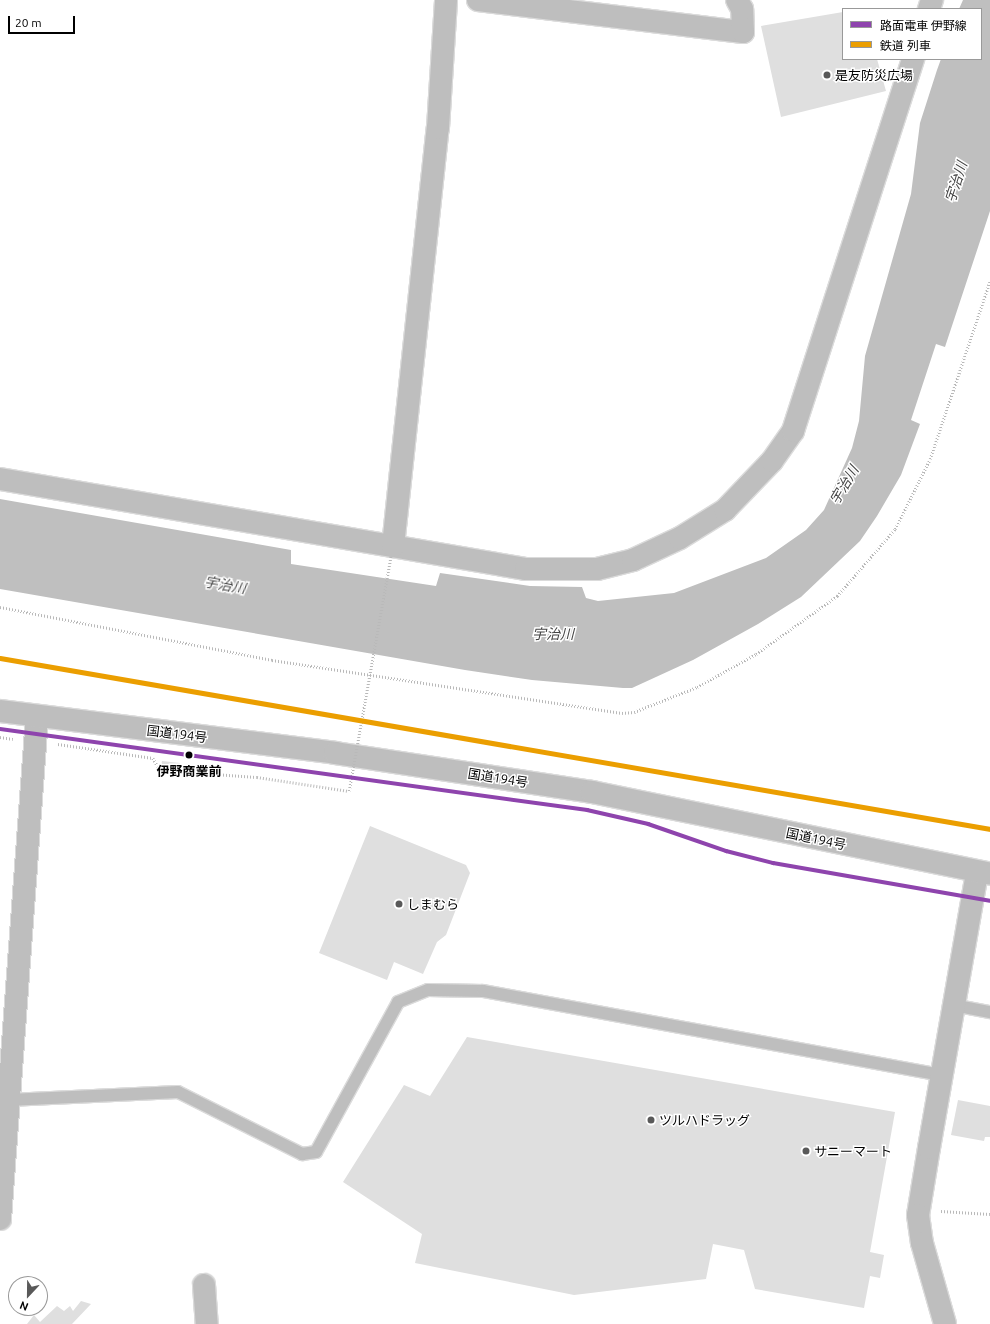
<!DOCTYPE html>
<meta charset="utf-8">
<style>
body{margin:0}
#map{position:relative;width:990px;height:1324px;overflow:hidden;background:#fff;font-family:Ubuntu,"Noto Sans JP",sans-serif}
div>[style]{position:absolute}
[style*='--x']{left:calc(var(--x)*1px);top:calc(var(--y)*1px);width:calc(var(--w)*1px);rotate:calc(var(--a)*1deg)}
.water>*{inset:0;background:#bfbfbf}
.building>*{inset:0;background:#dfdfdf}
.path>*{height:2.5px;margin-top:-1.25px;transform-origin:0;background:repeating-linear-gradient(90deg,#b9b9b9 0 1px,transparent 0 3px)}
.roads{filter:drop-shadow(1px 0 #dbdbdb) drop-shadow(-1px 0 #dbdbdb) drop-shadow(0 1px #dbdbdb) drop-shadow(0 -1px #dbdbdb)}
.service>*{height:12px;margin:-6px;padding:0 6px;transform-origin:6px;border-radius:6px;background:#bebebe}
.minor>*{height:22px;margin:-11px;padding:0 11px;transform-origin:11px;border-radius:11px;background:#bebebe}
.tertiary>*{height:22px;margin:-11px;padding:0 11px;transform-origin:11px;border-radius:11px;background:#bebebe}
.trunk>*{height:22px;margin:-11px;padding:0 11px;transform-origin:11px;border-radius:11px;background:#bebebe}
.path-bridge>*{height:2.5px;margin-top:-1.25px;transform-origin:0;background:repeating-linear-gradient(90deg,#b9b9b9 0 1px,transparent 0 3px)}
.rail-1>*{height:5px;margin:-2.5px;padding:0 2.5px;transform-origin:2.5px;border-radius:2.5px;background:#eb9e00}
.tram-1>*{height:4px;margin:-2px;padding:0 2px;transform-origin:2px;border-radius:2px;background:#8e44ad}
.dots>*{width:11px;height:11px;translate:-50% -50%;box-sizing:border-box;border:2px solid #fff;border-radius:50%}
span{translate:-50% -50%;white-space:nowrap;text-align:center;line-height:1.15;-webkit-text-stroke:3px #fff;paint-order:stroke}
.poi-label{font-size:13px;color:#000}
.left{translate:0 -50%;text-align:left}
.street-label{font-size:13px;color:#000}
.stop-label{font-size:13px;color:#000;font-weight:700}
.water-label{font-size:14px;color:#444;font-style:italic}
.legend{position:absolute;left:842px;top:8px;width:140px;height:52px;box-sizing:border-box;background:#fff;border:1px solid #999;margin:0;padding:5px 7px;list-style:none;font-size:12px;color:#000}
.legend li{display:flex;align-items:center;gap:8px;height:20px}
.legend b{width:20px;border:1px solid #999}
.north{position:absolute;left:8px;top:1276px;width:40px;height:40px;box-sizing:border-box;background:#fff;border:1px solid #999;border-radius:50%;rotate:202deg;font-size:11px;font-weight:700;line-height:16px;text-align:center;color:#000}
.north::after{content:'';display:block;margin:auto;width:14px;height:18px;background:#595959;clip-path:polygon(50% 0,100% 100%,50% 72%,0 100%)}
.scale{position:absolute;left:8px;top:16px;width:67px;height:18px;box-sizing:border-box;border:2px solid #000;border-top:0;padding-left:5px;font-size:12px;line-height:14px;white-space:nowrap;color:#000;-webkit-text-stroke:3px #fff;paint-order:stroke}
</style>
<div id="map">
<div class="water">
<div style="clip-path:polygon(963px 0,990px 0,990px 211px,945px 347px,936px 344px,911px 420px,920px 424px,901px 475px,877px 516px,860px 541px,801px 597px,758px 624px,693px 660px,632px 688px,623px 688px,532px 680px,465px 670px,0 589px,0 499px,291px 550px,291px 564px,436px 586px,440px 573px,530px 586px,582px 587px,586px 598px,598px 601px,674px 593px,766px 558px,806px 530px,824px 510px,852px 448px,859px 421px,865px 356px,911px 194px,920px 123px,937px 70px,941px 59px,981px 59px,981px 9px,959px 9px)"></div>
</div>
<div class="building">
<div style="clip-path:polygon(843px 12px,843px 59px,877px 59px,886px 91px,781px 117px,761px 26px)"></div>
<div style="clip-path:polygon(162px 761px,180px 763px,179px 768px,161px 766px)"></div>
<div style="clip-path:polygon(370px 826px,466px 865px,470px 873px,446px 935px,437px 942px,423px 974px,394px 962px,387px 980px,319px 953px)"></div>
<div style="clip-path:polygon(467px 1037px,895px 1112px,870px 1252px,884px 1255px,880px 1278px,870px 1276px,864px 1308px,755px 1289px,744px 1250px,713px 1244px,706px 1279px,574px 1295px,415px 1263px,422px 1234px,343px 1182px,404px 1085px,430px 1096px)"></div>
<div style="clip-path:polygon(958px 1100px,990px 1106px,990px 1137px,985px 1137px,984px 1141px,951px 1135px)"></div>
<div style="clip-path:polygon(81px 1301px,91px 1304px,72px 1324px,27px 1324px,34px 1315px,40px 1322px,57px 1306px,64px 1311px,70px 1306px,73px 1311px)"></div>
</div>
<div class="path">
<div style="--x:0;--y:607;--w:277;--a:11"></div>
<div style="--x:272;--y:660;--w:354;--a:8.6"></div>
<div style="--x:622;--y:713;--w:12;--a:-5"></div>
<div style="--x:634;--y:712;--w:68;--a:-21.6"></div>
<div style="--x:697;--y:687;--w:68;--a:-29.2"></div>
<div style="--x:756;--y:654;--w:100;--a:-35.6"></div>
<div style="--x:837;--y:596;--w:89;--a:-49.1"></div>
<div style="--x:895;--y:529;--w:78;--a:-63.4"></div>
<div style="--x:930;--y:459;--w:188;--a:-71.4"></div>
<div style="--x:0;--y:737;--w:13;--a:9"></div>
<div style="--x:58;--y:744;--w:96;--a:8.4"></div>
<div style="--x:153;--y:758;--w:14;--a:60"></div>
<div style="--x:160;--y:770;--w:97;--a:4.1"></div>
<div style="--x:941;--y:1211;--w:49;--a:3.5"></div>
</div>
<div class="roads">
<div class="service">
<div style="--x:953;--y:1005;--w:38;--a:11"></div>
<div style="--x:9;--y:1100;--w:169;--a:-2.7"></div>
<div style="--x:178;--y:1092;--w:139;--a:26.6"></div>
<div style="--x:302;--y:1154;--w:14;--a:-8"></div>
<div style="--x:316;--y:1152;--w:171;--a:-61.3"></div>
<div style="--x:398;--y:1002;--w:32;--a:-22"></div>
<div style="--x:428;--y:990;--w:55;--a:1"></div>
<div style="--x:483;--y:991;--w:466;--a:10.4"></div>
</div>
<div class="minor">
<div style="--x:478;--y:0;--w:267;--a:6.9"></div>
<div style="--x:743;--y:32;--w:23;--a:-92"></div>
<div style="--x:742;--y:9;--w:10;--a:-119"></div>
<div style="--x:929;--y:9;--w:9;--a:-72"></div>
<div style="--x:0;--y:479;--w:534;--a:9.71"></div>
<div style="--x:526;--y:569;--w:71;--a:0"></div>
<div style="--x:597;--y:569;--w:37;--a:-14"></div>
<div style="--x:633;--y:560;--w:52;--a:-25.1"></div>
<div style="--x:680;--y:538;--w:53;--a:-31.9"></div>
<div style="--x:725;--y:510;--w:68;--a:-46.2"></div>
<div style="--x:772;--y:461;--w:37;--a:-55"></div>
<div style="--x:793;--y:431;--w:391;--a:-72.1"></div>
<div style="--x:393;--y:546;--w:420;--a:-83.9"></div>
<div style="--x:438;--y:128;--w:128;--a:-86.4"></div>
<div style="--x:929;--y:1148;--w:68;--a:99.3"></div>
<div style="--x:918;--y:1215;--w:28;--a:82"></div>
<div style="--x:922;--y:1243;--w:84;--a:74.1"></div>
<div style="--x:0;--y:1219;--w:503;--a:-85.78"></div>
<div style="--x:204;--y:1285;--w:39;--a:86"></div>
</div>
<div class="tertiary">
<div style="--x:929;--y:1148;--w:279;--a:-80.1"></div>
</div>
<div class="trunk">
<div style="--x:0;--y:711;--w:338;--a:7.1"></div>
<div style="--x:335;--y:753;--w:260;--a:8.6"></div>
<div style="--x:592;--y:792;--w:406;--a:11.6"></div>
</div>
</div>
<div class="path-bridge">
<div style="--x:257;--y:777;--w:93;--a:8.7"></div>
<div style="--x:349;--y:791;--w:239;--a:-79.9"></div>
</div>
<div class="rail-1">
<div style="--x:0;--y:658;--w:1005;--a:9.8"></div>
</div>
<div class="tram-1">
<div style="--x:0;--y:729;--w:593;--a:7.86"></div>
<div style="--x:587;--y:810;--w:63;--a:12.9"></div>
<div style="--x:648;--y:824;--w:83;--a:19.1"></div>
<div style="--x:726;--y:851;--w:49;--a:14.3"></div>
<div style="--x:773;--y:863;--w:220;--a:9.9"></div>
</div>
<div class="dots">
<div style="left:827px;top:75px;background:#595959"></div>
<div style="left:189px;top:755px;background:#000"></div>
<div style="left:399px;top:904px;background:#595959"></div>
<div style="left:651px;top:1120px;background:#595959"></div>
<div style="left:806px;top:1151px;background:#595959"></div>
</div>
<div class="poi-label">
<span class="left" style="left:835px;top:75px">是友防災広場</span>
<span class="left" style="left:407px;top:904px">しまむら</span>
<span class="left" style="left:659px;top:1120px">ツルハドラッグ</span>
<span class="left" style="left:814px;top:1151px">サニーマート</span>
</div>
<div class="street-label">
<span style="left:177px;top:734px;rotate:7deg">国道194号</span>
<span style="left:498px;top:778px;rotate:9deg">国道194号</span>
<span style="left:816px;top:839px;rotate:12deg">国道194号</span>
</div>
<div class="stop-label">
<span style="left:189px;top:771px">伊野商業前</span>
</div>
<div class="water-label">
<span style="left:956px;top:182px;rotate:-72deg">宇治川</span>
<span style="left:844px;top:485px;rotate:-59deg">宇治川</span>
<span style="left:225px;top:585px;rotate:10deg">宇治川</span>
<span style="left:553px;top:634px">宇治川</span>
</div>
<ul class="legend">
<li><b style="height:5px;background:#8e44ad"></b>路面電車 伊野線</li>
<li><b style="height:5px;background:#eb9e00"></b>鉄道 列車</li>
</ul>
<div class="north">N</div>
<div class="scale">20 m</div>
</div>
